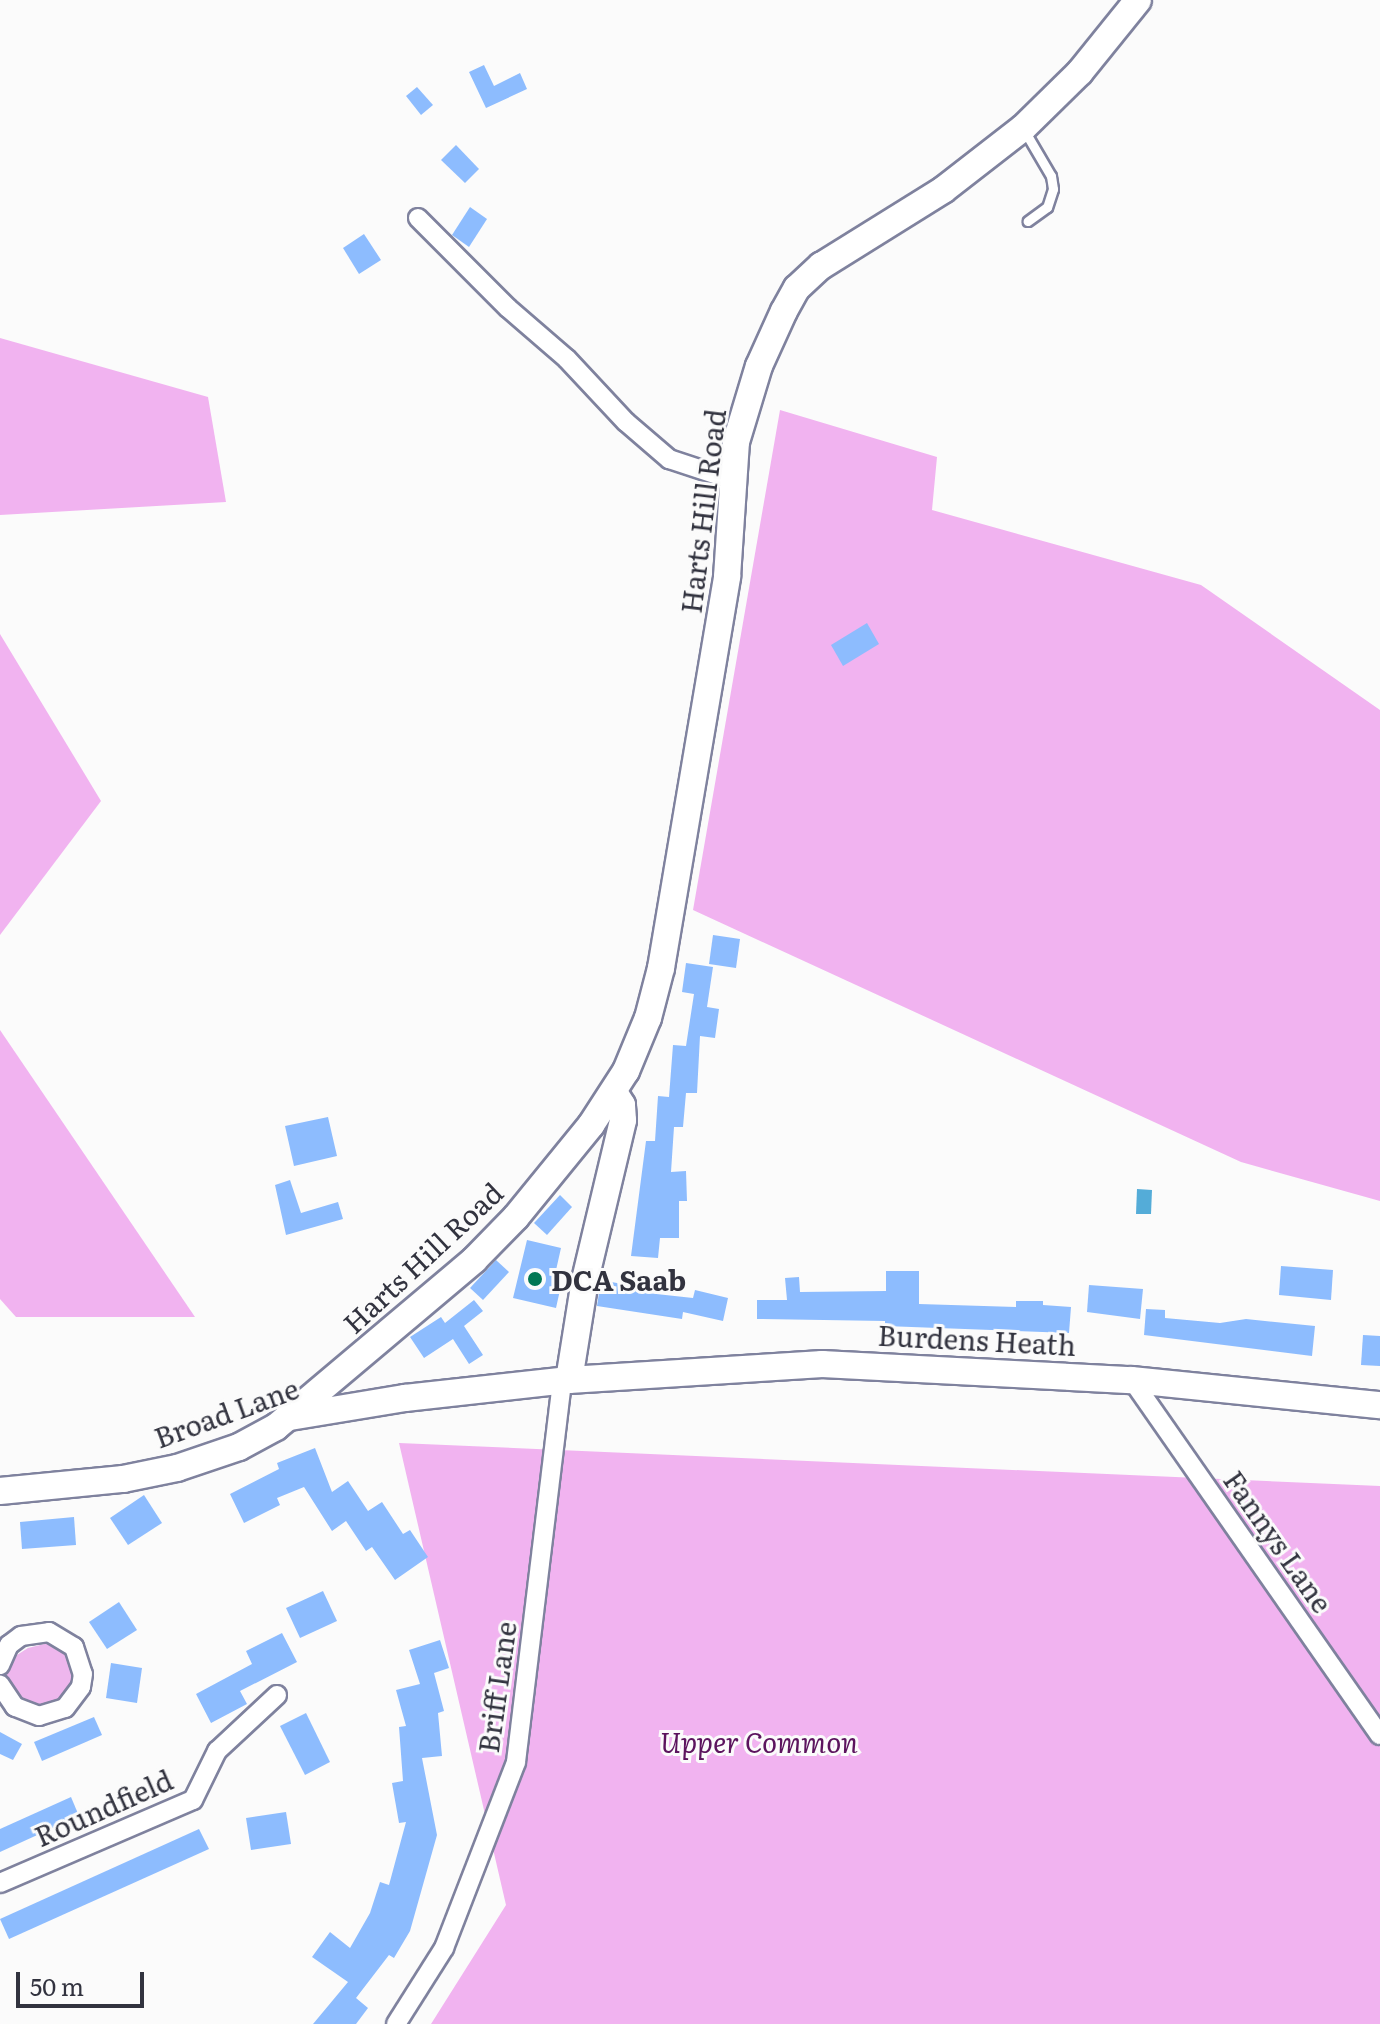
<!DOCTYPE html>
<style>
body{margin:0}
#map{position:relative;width:1380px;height:2024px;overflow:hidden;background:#fbfbfb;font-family:Literata,serif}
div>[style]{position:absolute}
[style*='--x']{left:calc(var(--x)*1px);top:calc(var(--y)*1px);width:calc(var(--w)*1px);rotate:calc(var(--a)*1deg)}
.green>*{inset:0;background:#eeb6ed}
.forest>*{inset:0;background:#f1b3f0}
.water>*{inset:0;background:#54acd8}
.building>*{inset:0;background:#8dbcfe}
.roads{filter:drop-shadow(2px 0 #7f829e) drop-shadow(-2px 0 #7f829e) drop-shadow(0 2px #7f829e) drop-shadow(0 -2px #7f829e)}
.lane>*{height:9px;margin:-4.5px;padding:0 4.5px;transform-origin:4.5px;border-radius:4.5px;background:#fff}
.street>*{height:18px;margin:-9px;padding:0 9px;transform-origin:9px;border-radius:9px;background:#fff}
.secondary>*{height:26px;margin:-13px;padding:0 13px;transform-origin:13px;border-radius:13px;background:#fff}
.dots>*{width:22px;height:22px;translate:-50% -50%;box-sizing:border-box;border:4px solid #fbfbfb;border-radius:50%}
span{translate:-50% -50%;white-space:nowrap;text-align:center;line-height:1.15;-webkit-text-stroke:6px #fbfbfb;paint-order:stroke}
.street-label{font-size:28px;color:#32333f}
.poi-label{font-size:28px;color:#32333f;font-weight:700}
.left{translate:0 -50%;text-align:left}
.park-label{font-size:28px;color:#5c145e;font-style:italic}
.scale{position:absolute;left:16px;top:1972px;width:128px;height:36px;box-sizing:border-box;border:4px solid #32333f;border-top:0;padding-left:10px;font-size:24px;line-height:28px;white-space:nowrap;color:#32333f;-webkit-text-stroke:6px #fbfbfb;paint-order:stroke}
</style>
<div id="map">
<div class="green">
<div style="clip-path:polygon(52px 1642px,64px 1643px,80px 1676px,67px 1695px,55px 1703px,30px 1705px,16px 1697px,6px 1680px,5px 1667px,9px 1660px,28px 1648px)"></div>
</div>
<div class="forest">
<div style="clip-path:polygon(0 338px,208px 397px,226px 502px,0 515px)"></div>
<div style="clip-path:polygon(780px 410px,937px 457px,932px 510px,1201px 585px,1380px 710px,1380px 1201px,1241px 1162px,693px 910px)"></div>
<div style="clip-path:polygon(0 634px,101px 801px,0 935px)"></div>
<div style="clip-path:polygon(0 1030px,195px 1317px,16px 1317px,0 1299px)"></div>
<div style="clip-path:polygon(399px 1443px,1380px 1486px,1380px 2024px,431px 2024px,506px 1905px)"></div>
</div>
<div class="water">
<div style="clip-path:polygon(1137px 1189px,1152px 1190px,1151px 1214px,1136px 1214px)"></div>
</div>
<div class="building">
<div style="clip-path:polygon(484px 65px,494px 86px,520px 73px,527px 89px,486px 108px,469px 72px)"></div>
<div style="clip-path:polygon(417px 87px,433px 105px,421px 115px,406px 96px)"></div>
<div style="clip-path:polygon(456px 145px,479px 169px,465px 183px,441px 160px)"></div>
<div style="clip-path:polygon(470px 207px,487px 219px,469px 247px,452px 235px)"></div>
<div style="clip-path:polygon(364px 234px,381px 260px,359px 274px,343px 248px)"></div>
<div style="clip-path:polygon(867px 623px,879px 644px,843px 666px,831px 645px)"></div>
<div style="clip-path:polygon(713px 935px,740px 939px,736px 968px,709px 964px)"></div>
<div style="clip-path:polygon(686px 963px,713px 967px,707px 1007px,719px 1009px,715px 1038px,700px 1036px,697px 1093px,686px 1093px,683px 1127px,674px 1127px,671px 1172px,686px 1171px,687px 1201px,679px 1201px,679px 1238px,660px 1238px,658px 1258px,631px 1256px,646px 1141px,655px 1141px,658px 1096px,669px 1097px,673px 1045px,686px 1046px,694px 994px,682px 992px)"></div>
<div style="clip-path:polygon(328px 1117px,337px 1156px,294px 1166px,285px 1126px)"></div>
<div style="clip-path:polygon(290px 1180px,301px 1213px,338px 1202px,343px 1219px,286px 1235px,275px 1185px)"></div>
<div style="clip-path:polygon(560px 1195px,572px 1207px,547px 1235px,534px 1223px)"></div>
<div style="clip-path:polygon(527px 1240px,561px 1248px,552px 1288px,560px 1290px,556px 1308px,513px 1298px)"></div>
<div style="clip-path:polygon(496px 1260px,509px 1272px,483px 1300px,470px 1288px)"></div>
<div style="clip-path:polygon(1281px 1266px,1333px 1270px,1331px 1300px,1279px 1295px)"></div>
<div style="clip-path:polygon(886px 1271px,919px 1271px,919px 1304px,1016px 1307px,1016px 1301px,1043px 1301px,1043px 1305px,1071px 1307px,1069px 1333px,885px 1326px,885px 1321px,757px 1319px,757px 1300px,787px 1300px,785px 1278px,799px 1277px,800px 1292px,886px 1291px)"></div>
<div style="clip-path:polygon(601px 1280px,638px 1287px,638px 1292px,693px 1298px,695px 1290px,728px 1298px,723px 1321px,683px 1312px,682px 1319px,597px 1306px)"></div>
<div style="clip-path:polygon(1089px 1285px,1143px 1289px,1140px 1319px,1087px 1312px)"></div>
<div style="clip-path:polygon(474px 1300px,483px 1311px,464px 1326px,483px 1355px,469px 1364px,453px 1339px,424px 1358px,410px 1337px,441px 1317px,445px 1323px)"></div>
<div style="clip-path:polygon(1146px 1309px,1165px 1310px,1165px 1318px,1220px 1323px,1246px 1319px,1315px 1326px,1312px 1356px,1144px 1335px)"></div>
<div style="clip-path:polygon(1363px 1335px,1380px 1336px,1380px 1366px,1361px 1365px)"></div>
<div style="clip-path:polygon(315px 1448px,332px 1492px,348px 1481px,368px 1511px,382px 1502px,403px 1534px,410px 1530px,428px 1557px,395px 1580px,372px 1547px,366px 1551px,346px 1521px,332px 1531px,304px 1487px,277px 1498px,280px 1505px,244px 1523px,230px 1494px,279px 1469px,277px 1463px)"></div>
<div style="clip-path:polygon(144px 1495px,162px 1523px,128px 1545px,110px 1518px)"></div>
<div style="clip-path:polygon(74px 1517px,76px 1545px,22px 1549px,20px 1522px)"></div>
<div style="clip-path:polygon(323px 1591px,337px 1621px,300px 1638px,286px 1608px)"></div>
<div style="clip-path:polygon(119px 1602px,137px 1630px,107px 1649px,89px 1622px)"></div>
<div style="clip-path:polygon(282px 1633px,297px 1662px,240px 1691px,247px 1704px,211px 1723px,196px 1694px,252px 1664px,246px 1651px)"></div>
<div style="clip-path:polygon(440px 1640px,449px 1668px,434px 1673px,444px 1711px,438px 1713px,442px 1756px,422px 1758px,437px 1835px,410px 1931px,394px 1958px,389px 1955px,356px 1998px,368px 2008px,356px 2024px,313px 2024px,348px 1982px,312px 1957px,330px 1932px,350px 1948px,370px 1913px,380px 1882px,389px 1885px,406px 1822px,399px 1823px,392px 1783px,403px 1781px,399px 1727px,406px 1726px,396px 1690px,420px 1684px,409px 1650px)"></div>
<div style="clip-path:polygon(111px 1663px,142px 1668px,137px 1703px,106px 1698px)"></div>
<div style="clip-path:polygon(306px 1713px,330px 1762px,305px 1775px,280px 1726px)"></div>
<div style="clip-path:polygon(94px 1717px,102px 1735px,42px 1761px,34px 1742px)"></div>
<div style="clip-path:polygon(0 1732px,22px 1744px,13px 1760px,0 1754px)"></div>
<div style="clip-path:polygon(71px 1797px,79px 1816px,0 1852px,0 1829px)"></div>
<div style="clip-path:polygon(286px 1812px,291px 1844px,251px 1850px,246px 1818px)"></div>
<div style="clip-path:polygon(199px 1829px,209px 1849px,9px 1939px,0 1919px)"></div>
</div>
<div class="roads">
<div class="lane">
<div style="--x:1024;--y:130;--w:53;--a:59.6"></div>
<div style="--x:1051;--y:176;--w:13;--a:81"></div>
<div style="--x:1053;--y:189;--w:19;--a:108"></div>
<div style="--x:1047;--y:207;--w:24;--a:144"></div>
</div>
<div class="street">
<div style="--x:418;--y:218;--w:127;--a:45"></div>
<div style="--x:508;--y:308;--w:78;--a:40.8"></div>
<div style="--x:567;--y:359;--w:86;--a:46.9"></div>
<div style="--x:626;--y:422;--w:57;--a:40.7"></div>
<div style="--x:669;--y:459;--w:67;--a:18.2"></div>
<div style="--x:1132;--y:1380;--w:433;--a:55.1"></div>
<div style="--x:0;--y:1665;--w:22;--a:-66"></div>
<div style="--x:9;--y:1645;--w:15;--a:-37"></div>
<div style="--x:21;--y:1636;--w:28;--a:-8"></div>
<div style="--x:49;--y:1632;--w:29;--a:31"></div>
<div style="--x:74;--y:1647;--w:28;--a:72"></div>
<div style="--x:83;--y:1674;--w:13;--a:99"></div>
<div style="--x:81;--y:1687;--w:26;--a:127"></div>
<div style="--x:65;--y:1708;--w:27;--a:163"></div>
<div style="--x:39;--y:1716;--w:26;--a:-159"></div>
<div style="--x:15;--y:1707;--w:27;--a:-124"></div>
<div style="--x:0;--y:1883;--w:210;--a:-23.3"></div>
<div style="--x:193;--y:1800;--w:55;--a:-63.9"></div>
<div style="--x:217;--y:1751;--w:82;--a:-43"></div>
<div style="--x:396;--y:2024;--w:90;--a:-57.7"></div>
<div style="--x:444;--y:1948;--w:199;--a:-68.8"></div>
<div style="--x:516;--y:1762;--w:384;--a:-83.1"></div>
</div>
<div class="secondary">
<div style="--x:569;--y:1380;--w:101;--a:-80.9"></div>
<div style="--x:585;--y:1280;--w:164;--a:-76.6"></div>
<div style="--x:623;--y:1120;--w:15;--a:-94"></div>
<div style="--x:622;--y:1105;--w:15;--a:-122"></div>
<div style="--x:290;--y:1417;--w:117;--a:-9.4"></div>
<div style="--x:405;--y:1398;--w:165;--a:-6.3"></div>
<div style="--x:569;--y:1380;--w:254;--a:-3.6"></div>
<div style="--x:822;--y:1364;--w:310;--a:3"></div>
<div style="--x:1132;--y:1380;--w:249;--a:5.8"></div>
<div style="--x:0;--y:1491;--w:124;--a:-5.6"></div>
<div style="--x:123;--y:1479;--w:55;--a:-11.5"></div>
<div style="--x:177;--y:1468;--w:65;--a:-18.7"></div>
<div style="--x:239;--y:1447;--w:42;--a:-28.4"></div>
<div style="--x:276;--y:1427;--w:259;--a:-40.1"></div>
<div style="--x:474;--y:1260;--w:60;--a:-45.7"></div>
<div style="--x:516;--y:1217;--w:119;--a:-50.8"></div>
<div style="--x:591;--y:1125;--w:64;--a:-57.1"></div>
<div style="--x:626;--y:1071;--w:57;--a:-67.5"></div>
<div style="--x:648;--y:1018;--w:52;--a:-75.4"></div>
<div style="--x:661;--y:968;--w:397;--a:-80.4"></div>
<div style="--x:727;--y:577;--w:135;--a:-86.2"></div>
<div style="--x:736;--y:442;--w:79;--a:-73.2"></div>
<div style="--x:759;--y:366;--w:60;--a:-65.6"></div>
<div style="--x:784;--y:311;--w:26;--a:-61"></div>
<div style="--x:797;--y:288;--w:33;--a:-43"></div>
<div style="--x:821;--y:266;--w:144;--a:-31.9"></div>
<div style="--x:943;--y:190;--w:101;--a:-37.8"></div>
<div style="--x:1023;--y:128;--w:80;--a:-44.5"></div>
<div style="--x:1080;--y:72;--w:92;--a:-51.1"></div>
</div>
</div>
<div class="dots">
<div style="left:535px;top:1279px;background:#017753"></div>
</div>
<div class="street-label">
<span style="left:702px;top:511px;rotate:-83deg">Harts Hill Road</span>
<span style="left:422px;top:1257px;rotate:-43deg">Harts Hill Road</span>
<span style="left:977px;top:1339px;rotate:3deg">Burdens Heath</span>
<span style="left:226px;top:1412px;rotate:-20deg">Broad Lane</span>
<span style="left:1279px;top:1541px;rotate:55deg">Fannys Lane</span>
<span style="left:496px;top:1687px;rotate:-82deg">Briff Lane</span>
<span style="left:103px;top:1807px;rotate:-24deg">Roundfield</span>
</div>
<div class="poi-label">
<span class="left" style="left:551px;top:1279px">DCA Saab</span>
</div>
<div class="park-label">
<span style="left:759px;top:1741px">Upper Common</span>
</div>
<div class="scale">50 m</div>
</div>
